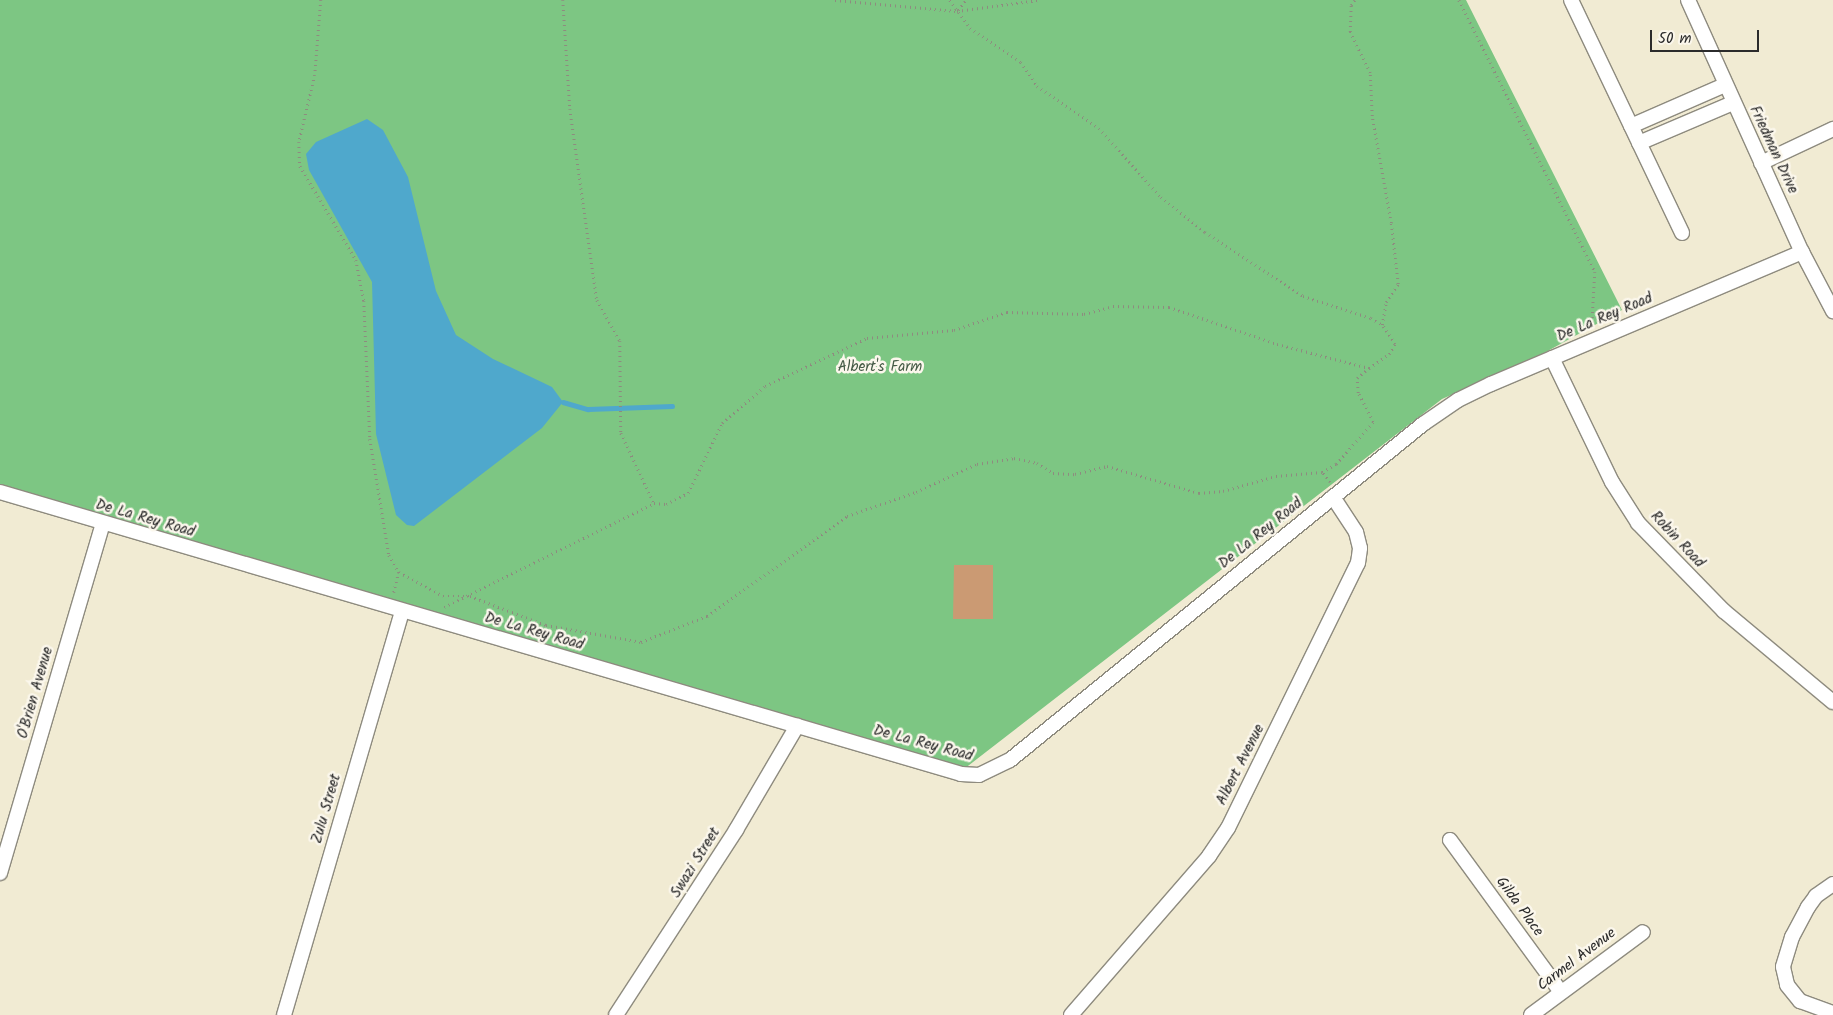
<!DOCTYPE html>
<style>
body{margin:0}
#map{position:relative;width:1833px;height:1015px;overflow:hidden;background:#f1ebd3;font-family:Kalam,sans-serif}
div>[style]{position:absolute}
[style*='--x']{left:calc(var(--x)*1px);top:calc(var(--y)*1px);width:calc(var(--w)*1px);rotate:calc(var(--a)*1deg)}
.green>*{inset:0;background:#7dc683}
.water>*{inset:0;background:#4fa8cc}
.stream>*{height:4.5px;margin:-2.25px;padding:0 2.25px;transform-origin:2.25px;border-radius:2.25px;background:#4fa8cc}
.building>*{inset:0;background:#cb9a73}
.path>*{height:2.5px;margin-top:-1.25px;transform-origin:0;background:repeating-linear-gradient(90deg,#8e8b7f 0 1px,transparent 0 5px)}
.roads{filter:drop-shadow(1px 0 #8e8b7f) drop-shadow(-1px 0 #8e8b7f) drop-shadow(0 1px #8e8b7f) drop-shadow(0 -1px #8e8b7f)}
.street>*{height:14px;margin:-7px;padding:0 7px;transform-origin:7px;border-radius:7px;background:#fff}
span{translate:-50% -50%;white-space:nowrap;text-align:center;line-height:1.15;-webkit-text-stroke:5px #fbf7ec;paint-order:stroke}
.street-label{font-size:15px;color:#2b2b2b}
.park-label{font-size:15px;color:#445a45}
.scale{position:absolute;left:1650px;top:30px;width:109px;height:22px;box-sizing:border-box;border:2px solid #2b2b2b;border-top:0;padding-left:6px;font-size:15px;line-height:18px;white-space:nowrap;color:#2b2b2b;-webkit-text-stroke:4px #fbf7ec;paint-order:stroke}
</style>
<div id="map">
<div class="green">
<div style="clip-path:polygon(0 0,1466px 0,1622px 310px,1535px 358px,1442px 399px,964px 769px,0 487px)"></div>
</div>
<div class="water">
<div style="clip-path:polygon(367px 119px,383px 130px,408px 177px,436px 291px,456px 335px,493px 359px,552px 387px,563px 402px,542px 428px,414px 526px,407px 525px,396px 515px,376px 434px,372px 282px,309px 170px,306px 154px,316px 142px)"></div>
</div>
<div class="stream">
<div style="--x:563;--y:402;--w:26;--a:16"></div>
<div style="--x:588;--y:409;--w:84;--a:-2"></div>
</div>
<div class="building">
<div style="clip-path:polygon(954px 565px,993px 565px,993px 619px,953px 619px)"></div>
</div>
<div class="path">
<div style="--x:321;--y:0;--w:75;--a:94.6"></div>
<div style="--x:315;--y:75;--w:69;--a:103.4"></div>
<div style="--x:299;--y:142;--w:24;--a:88"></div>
<div style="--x:300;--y:166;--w:109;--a:59.2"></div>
<div style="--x:356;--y:260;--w:42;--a:79"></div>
<div style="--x:364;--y:301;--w:138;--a:87.5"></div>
<div style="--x:370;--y:439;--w:118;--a:80.7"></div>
<div style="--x:389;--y:555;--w:20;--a:60"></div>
<div style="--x:399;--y:572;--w:21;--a:104"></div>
<div style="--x:563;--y:0;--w:109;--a:86.3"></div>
<div style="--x:570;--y:109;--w:193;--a:82"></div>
<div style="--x:597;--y:300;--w:47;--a:60.7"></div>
<div style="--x:620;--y:341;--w:92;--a:89.4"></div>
<div style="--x:621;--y:433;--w:77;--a:64.8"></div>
<div style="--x:835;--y:0;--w:122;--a:5.2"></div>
<div style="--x:957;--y:11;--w:82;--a:-7.7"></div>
<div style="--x:950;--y:0;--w:34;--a:54"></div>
<div style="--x:970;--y:28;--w:61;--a:33.7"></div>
<div style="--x:1021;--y:62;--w:29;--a:56"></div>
<div style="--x:1037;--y:86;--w:75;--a:34.1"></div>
<div style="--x:1099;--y:128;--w:93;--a:48.1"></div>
<div style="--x:1161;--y:197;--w:56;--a:38.5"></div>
<div style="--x:1205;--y:232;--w:117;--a:33.1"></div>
<div style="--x:1303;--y:296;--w:71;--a:17.9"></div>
<div style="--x:1371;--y:318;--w:13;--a:32"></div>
<div style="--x:1459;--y:0;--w:304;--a:63.4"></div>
<div style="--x:1595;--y:272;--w:54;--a:93.2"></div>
<div style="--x:958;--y:10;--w:13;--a:-51"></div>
<div style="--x:1330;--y:482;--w:13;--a:-129"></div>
<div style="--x:1322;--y:472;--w:16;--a:-30"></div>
<div style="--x:1336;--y:464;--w:56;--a:-48.6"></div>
<div style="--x:1373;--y:422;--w:33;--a:-117"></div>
<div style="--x:1358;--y:393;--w:15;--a:-94"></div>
<div style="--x:1357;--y:378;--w:16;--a:-40"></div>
<div style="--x:399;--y:572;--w:50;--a:28.6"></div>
<div style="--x:443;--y:596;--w:27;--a:0"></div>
<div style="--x:470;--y:596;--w:81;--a:20.9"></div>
<div style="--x:546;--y:625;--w:97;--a:10.1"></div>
<div style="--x:641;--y:642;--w:71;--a:-21.5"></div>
<div style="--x:707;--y:616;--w:172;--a:-35.5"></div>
<div style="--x:847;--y:516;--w:73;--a:-19.2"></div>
<div style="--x:916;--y:492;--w:67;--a:-24.7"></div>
<div style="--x:977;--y:464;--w:37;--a:-9"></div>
<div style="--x:1014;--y:458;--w:24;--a:12"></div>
<div style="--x:1037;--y:463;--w:19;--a:32"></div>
<div style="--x:1053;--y:473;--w:22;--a:3"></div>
<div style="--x:1075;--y:474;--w:33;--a:-14"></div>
<div style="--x:1107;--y:466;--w:96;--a:16.4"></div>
<div style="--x:1199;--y:493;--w:24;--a:-5"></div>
<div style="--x:1223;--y:491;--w:55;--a:-15.8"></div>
<div style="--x:1276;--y:476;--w:46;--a:-5"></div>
<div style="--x:444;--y:607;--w:234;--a:-26.3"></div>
<div style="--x:654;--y:503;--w:12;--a:5"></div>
<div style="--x:666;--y:504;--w:25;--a:-27"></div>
<div style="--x:688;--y:493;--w:78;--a:-64.1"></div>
<div style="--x:722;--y:423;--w:57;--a:-40.7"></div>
<div style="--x:765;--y:386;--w:113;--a:-25.2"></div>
<div style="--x:867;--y:338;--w:87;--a:-5.3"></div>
<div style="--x:954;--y:330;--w:56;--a:-18.8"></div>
<div style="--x:1007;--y:312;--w:77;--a:1.5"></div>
<div style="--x:1084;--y:314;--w:30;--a:-15"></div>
<div style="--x:1113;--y:306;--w:56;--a:1"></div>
<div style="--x:1169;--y:307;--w:114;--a:18.9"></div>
<div style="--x:1277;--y:344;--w:95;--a:14.6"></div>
<div style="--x:1369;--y:368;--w:24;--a:-35"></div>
<div style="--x:1389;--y:354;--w:12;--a:-59"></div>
<div style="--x:1395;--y:344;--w:23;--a:-124"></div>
<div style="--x:1382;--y:325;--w:23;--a:-80"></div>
<div style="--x:1386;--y:302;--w:22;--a:-56"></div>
<div style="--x:1398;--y:284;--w:61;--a:-96.5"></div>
<div style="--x:1391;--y:223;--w:109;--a:-100.1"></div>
<div style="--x:1372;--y:116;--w:43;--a:-92.7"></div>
<div style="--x:1370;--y:73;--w:46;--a:-116"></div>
<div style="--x:1350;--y:32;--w:27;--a:-88"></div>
<div style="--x:1351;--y:5;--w:6;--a:-51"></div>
</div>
<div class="roads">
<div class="street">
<div style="--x:1571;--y:0;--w:258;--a:64.5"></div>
<div style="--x:1688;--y:0;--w:277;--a:65.7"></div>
<div style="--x:1802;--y:252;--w:67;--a:62.3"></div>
<div style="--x:1631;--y:126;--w:103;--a:-23.6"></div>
<div style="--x:1639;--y:143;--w:102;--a:-23.1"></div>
<div style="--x:1761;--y:163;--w:80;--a:-25.3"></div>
<div style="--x:1552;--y:358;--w:138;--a:64.2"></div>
<div style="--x:1612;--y:482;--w:49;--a:57.6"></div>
<div style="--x:1638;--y:523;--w:123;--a:45.7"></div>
<div style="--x:1724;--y:611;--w:142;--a:39.9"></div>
<div style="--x:0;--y:492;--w:1002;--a:16.35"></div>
<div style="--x:961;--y:774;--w:18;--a:3"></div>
<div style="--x:979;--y:775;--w:34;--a:-26"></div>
<div style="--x:1010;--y:760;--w:532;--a:-39.13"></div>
<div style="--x:1423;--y:424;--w:42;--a:-34.4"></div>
<div style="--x:1458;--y:400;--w:37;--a:-26"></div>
<div style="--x:1491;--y:384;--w:338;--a:-23"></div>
<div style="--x:1450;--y:840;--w:188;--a:53.9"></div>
<div style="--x:0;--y:873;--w:365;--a:-73.6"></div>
<div style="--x:1833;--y:884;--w:21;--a:145"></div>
<div style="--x:1816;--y:896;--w:14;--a:126"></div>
<div style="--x:1808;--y:907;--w:34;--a:118"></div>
<div style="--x:1792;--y:937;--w:31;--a:107"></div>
<div style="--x:1783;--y:967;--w:18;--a:77"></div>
<div style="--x:1787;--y:985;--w:21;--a:51"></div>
<div style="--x:1800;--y:1001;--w:35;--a:20"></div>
<div style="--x:284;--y:1015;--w:421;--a:-73.7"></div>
<div style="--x:616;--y:1015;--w:221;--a:-57"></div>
<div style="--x:736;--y:830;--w:121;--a:-59.6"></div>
<div style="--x:1071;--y:1015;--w:211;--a:-49"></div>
<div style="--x:1209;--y:856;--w:34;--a:-56"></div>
<div style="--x:1228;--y:828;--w:295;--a:-63.9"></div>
<div style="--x:1358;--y:563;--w:15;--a:-82"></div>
<div style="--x:1360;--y:548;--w:16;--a:-104"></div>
<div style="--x:1356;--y:532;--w:42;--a:-123.3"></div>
<div style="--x:1531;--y:1015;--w:139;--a:-36.5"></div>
</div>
</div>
<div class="street-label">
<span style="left:1773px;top:150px;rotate:65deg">Friedman Drive</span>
<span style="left:1605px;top:318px;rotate:-23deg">De La Rey Road</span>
<span style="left:145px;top:519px;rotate:16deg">De La Rey Road</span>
<span style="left:1261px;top:534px;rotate:-39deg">De La Rey Road</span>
<span style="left:1677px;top:540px;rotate:47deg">Robin Road</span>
<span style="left:534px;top:632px;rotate:16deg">De La Rey Road</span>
<span style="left:36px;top:693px;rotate:-74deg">O'Brien Avenue</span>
<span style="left:923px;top:744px;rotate:15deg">De La Rey Road</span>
<span style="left:1241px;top:765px;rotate:-63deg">Albert Avenue</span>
<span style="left:327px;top:809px;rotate:-74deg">Zulu Street</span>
<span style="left:696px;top:863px;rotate:-58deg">Swazi Street</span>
<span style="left:1519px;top:907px;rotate:54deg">Gilda Place</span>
<span style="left:1577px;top:960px;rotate:-37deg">Carmel Avenue</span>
</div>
<div class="park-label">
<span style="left:880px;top:368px">Albert's Farm</span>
</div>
<div class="scale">50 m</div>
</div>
